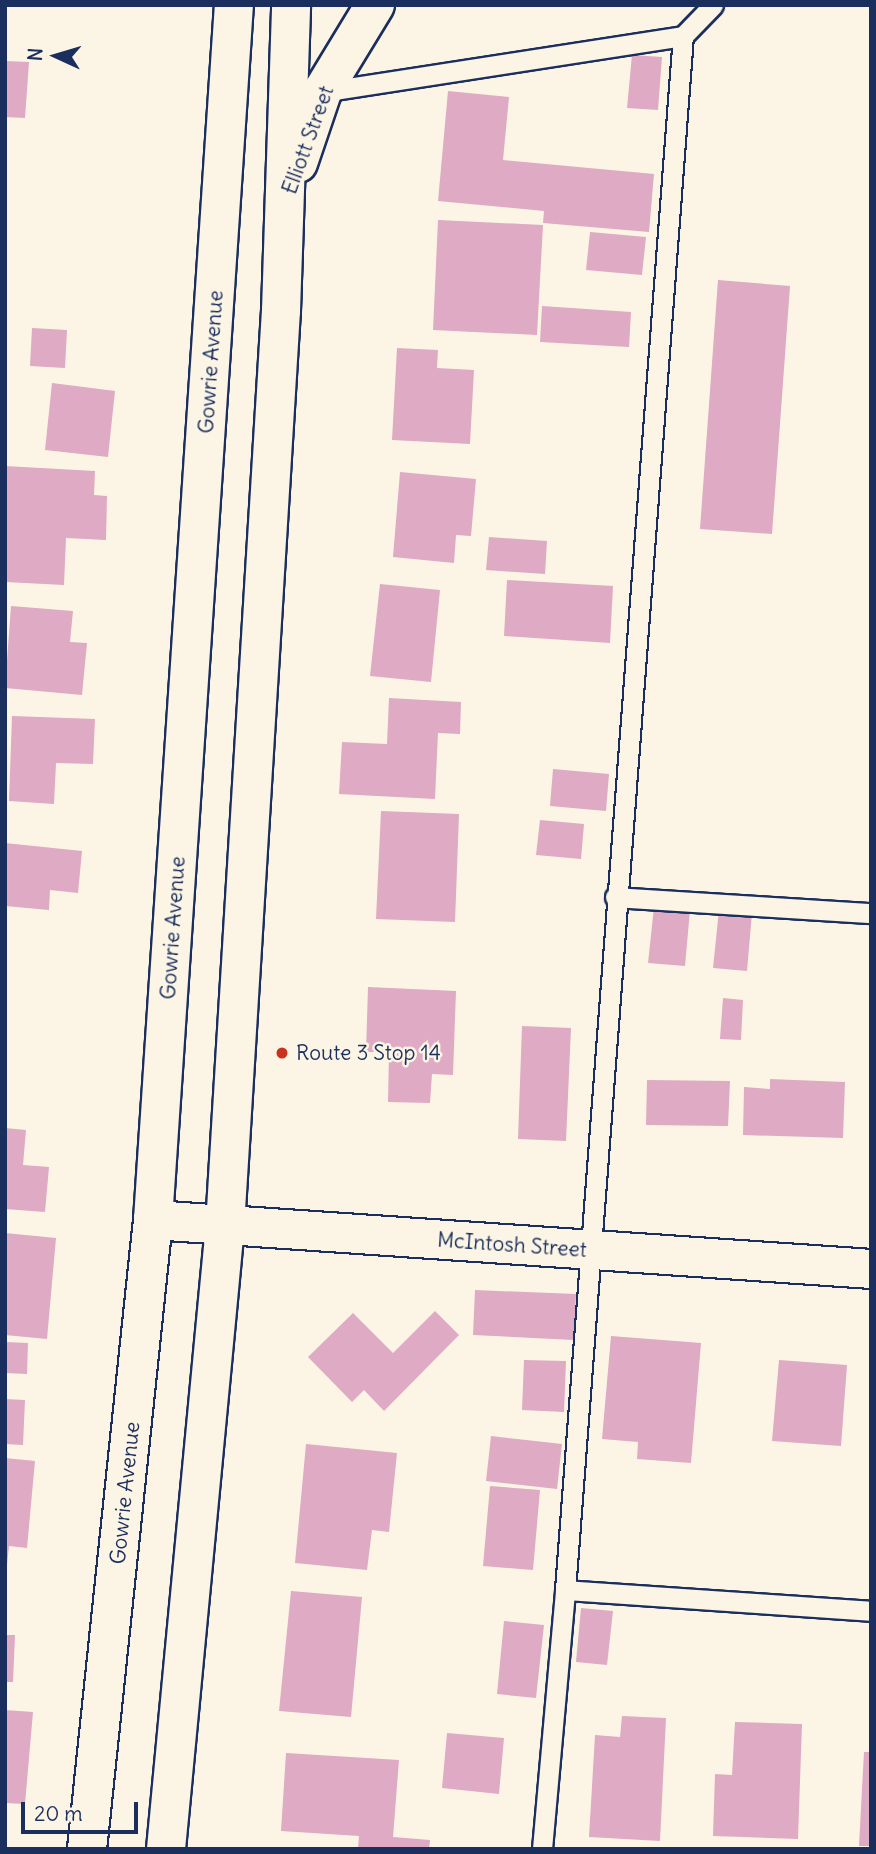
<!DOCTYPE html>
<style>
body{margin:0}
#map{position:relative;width:876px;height:1854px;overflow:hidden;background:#fcf5e5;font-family:Delius,sans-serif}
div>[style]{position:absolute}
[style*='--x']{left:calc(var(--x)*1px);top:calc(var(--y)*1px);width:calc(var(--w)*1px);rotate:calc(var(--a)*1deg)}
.building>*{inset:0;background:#deaac4}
.roads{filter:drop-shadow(2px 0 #1b2f5e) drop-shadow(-2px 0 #1b2f5e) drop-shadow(0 2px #1b2f5e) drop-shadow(0 -2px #1b2f5e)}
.service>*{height:19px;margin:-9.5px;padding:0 9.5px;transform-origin:9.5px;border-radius:9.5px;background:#fcf5e5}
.minor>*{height:38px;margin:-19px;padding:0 19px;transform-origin:19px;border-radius:19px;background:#fcf5e5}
.tertiary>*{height:38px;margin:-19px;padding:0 19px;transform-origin:19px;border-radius:19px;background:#fcf5e5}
.dots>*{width:19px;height:19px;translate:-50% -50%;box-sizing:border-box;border:4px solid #fcf5e5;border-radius:50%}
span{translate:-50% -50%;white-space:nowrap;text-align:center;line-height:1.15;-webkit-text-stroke:5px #fcf5e5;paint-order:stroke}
.street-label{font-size:21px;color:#1b2f5e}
.poi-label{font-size:21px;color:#1b2f5e}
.left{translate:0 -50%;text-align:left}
.frame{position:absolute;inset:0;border:7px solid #1b2f5e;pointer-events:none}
.north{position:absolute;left:21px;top:21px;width:70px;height:70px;-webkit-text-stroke:5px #fcf5e5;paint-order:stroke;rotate:274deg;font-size:19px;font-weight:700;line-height:28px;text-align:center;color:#1b2f5e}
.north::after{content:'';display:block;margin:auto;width:24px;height:32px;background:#1b2f5e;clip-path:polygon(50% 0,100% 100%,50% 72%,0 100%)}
.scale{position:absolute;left:21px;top:1802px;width:117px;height:32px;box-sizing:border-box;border:4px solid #1b2f5e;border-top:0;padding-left:9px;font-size:21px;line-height:24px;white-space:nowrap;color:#1b2f5e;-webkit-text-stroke:5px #fcf5e5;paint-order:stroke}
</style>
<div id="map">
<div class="building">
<div style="clip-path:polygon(632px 55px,662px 57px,658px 110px,627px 108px)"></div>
<div style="clip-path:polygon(5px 61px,29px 62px,25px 118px,5px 117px)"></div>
<div style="clip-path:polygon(448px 91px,509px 97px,503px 160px,654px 174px,649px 232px,543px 223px,544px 211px,438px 201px)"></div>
<div style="clip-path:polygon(438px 220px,543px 225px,537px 335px,433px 330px)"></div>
<div style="clip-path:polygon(590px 232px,646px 237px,642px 275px,586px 270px)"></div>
<div style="clip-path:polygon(718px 280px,790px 286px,772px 534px,700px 529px)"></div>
<div style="clip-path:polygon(542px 306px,631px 312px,629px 347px,540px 342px)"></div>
<div style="clip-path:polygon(32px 328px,67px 330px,65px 368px,30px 366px)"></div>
<div style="clip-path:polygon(397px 348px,438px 350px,437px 368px,474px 370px,470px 444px,392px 440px)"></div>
<div style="clip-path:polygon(52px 383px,115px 391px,108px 457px,45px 450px)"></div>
<div style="clip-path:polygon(5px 466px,95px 471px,94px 495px,107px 496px,106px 540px,66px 538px,64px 585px,5px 582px)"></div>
<div style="clip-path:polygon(400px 472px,476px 479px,471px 536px,456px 535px,454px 563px,393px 557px)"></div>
<div style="clip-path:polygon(489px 537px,547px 541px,545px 574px,486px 570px)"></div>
<div style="clip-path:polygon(507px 580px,613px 586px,610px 643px,504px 636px)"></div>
<div style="clip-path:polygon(380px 584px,440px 590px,431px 682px,370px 676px)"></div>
<div style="clip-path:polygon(11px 606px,73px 611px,70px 642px,87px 643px,82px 695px,5px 688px)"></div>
<div style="clip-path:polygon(389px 698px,461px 702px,460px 734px,438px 733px,435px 799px,339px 794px,342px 742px,387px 744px)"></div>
<div style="clip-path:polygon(12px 716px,95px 719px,93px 764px,56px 763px,54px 804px,9px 801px)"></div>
<div style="clip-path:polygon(553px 769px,609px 774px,606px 811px,550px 806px)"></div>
<div style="clip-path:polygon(381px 811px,459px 814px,455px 922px,376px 919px)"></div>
<div style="clip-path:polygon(540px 820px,584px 824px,581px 859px,536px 855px)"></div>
<div style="clip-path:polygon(5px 843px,82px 851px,78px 893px,50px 890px,49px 910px,5px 906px)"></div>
<div style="clip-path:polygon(654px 907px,690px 910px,685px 966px,648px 963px)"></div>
<div style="clip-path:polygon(719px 910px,752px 913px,747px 971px,713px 968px)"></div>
<div style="clip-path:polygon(368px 987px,456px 991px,453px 1075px,432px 1074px,430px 1103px,388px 1102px,389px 1052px,366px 1052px)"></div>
<div style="clip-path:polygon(723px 998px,743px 1000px,741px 1040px,720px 1039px)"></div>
<div style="clip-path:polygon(522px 1026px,571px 1028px,566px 1141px,518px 1139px)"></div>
<div style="clip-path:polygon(770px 1079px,845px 1082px,843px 1138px,743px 1135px,744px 1087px,770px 1089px)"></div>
<div style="clip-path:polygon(647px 1080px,730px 1081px,728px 1126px,646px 1125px)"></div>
<div style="clip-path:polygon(5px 1128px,26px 1130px,23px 1165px,49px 1167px,45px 1212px,5px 1209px)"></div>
<div style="clip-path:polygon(5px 1233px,56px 1238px,47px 1339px,5px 1335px)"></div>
<div style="clip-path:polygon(475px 1290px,576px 1294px,574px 1340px,473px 1335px)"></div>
<div style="clip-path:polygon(435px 1311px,459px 1335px,384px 1411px,364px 1390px,352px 1402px,308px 1357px,353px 1313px,393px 1353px)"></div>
<div style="clip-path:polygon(611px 1336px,701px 1343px,691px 1463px,637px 1459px,638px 1442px,602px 1439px)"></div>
<div style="clip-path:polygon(5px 1342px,28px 1343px,27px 1374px,5px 1373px)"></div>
<div style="clip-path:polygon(524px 1360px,566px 1361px,564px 1412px,522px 1410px)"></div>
<div style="clip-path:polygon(779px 1360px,847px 1365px,841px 1446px,772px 1441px)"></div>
<div style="clip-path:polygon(5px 1399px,25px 1400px,23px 1445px,5px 1444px)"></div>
<div style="clip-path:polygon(491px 1436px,562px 1444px,557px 1489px,486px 1481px)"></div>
<div style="clip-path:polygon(306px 1444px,397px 1453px,389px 1532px,372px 1530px,367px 1570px,295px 1563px)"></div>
<div style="clip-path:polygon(5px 1458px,35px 1461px,27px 1548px,9px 1546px,7px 1565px)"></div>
<div style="clip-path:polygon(490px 1486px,540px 1490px,533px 1570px,483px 1566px)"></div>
<div style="clip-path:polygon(291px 1591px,362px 1597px,351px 1717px,279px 1711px)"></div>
<div style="clip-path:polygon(581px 1608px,613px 1611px,607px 1665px,576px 1662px)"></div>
<div style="clip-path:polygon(504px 1621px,544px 1625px,536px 1698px,497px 1694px)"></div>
<div style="clip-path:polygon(5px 1635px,15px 1635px,13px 1682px,5px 1682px)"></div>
<div style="clip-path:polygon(5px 1710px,33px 1712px,25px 1804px,5px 1803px)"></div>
<div style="clip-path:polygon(622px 1716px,666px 1718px,660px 1841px,589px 1837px,595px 1735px,620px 1737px)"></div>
<div style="clip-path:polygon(735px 1722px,802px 1724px,798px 1839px,713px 1836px,715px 1774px,732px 1775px)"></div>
<div style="clip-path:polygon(447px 1733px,504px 1738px,499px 1794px,442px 1788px)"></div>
<div style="clip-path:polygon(864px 1752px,871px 1752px,871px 1846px,859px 1846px)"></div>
<div style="clip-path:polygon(286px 1753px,399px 1760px,393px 1837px,430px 1840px,429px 1849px,358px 1849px,359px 1836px,281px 1831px)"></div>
</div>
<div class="roads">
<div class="service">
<div style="--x:322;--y:92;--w:365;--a:-8.8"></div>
<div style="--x:683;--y:36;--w:43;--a:-45.9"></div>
<div style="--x:615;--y:897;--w:256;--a:3.6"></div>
<div style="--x:565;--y:1590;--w:307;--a:3.9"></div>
<div style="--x:542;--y:1849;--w:260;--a:-84.9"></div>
<div style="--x:565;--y:1590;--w:1558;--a:-85.66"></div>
</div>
<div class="minor">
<div style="--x:153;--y:1220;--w:720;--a:3.9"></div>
</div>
<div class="tertiary">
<div style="--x:298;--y:163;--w:75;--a:-71.3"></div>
<div style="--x:322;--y:92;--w:102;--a:-58.7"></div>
<div style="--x:87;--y:1849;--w:632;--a:-84.01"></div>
<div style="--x:153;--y:1220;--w:1218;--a:-86.19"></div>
<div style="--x:166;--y:1849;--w:626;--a:-84.59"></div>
<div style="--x:225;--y:1226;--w:917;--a:-86.5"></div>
<div style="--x:281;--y:311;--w:306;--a:-88.1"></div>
</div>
</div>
<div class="dots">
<div style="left:282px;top:1053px;background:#c8321e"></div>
</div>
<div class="street-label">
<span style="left:308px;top:140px;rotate:-70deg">Elliott Street</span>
<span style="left:211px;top:362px;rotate:-86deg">Gowrie Avenue</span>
<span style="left:173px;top:928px;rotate:-86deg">Gowrie Avenue</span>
<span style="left:512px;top:1245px;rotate:4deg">McIntosh Street</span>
<span style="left:125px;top:1493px;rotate:-84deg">Gowrie Avenue</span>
</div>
<div class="poi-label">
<span class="left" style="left:296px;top:1053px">Route 3 Stop 14</span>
</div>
<div class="frame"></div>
<div class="north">N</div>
<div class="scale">20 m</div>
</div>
